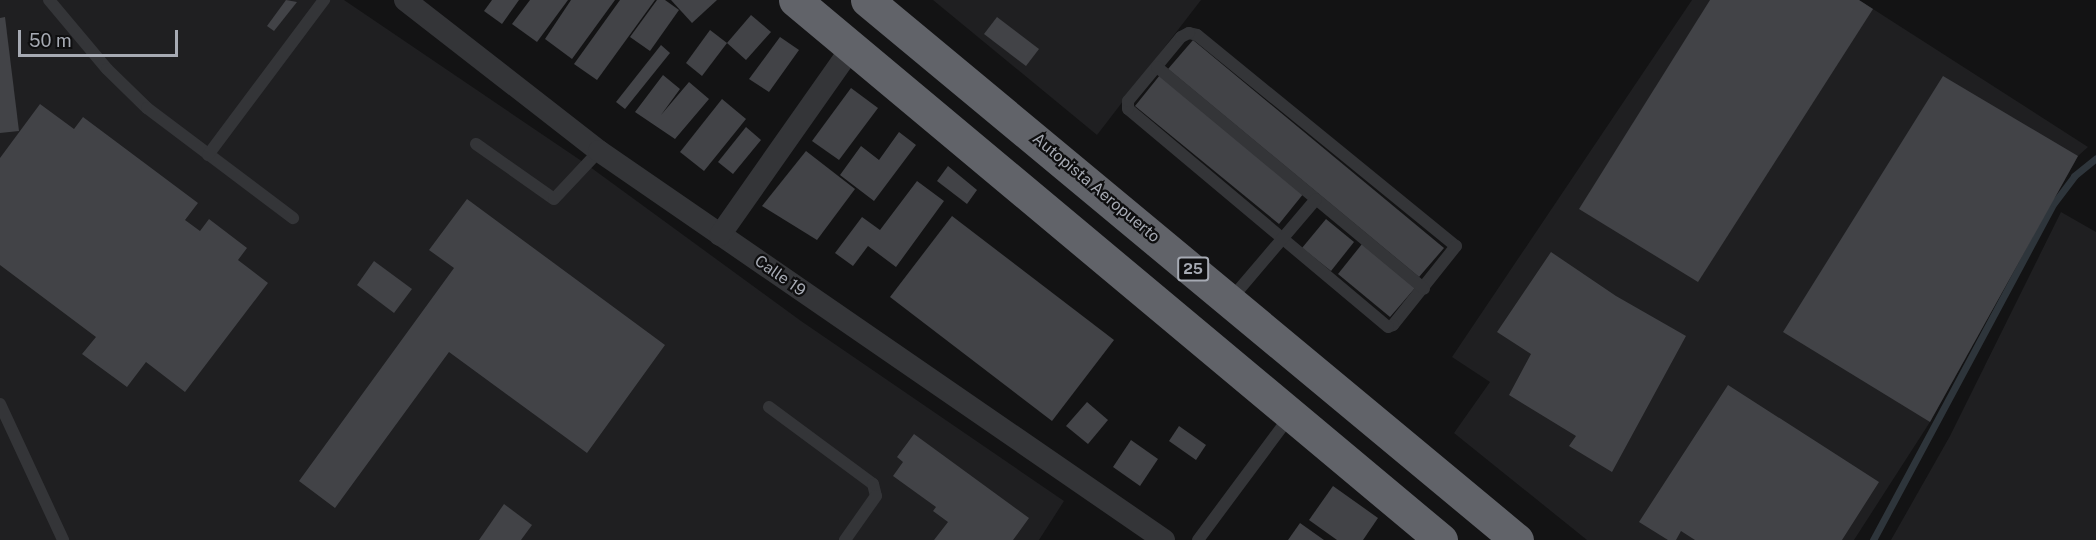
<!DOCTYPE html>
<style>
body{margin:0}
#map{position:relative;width:2096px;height:540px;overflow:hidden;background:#131314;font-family:"Public Sans",sans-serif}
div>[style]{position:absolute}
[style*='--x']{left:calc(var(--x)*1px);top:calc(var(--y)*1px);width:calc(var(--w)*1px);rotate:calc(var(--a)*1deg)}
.built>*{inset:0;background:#1f1f21}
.stream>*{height:7px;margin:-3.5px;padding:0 3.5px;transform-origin:3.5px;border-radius:3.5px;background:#2e353b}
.building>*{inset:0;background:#424347}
.lane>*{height:12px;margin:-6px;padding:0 6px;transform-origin:6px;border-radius:6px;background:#343538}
.street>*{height:22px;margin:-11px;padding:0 11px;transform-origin:11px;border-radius:11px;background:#343538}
.highway>*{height:33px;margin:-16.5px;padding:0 16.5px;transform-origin:16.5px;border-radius:16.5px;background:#616369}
span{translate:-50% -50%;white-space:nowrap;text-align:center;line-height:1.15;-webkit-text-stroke:4.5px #0e0e0f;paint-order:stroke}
.shield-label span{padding:2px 4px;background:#0e0e0f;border:2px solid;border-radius:4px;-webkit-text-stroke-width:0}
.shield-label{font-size:15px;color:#a6aab3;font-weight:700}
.street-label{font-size:16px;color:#a6aab3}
.scale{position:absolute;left:18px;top:30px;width:160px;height:27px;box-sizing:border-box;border:3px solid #a6aab3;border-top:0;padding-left:8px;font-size:18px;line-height:21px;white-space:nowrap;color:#a6aab3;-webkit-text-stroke:4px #0e0e0f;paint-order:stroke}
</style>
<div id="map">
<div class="built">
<div style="clip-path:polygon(0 0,344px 0,586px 164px,801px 321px,1064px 501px,1039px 540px,0 540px)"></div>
<div style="clip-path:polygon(933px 0,1201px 0,1097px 135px)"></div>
<div style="clip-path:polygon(1692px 0,1859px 0,2088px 147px,2078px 156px,1930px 422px,1854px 540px,1587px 540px,1454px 433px,1490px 382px,1452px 357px)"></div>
<div style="clip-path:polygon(2061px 212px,2096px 232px,2096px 540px,1891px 540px,1950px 436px)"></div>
</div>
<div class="stream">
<div style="--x:1873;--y:540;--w:383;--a:-61.8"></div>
<div style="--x:2054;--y:203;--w:34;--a:-53"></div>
<div style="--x:2074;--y:176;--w:28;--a:-39"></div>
</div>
<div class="building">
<div style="clip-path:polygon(286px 0,297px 2px,274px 31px,267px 26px)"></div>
<div style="clip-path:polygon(492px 0,519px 0,502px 24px,484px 11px)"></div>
<div style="clip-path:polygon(530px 0,568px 0,537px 42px,512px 24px)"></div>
<div style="clip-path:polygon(571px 0,615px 0,572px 59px,545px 39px)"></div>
<div style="clip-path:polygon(620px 0,655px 0,597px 80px,574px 64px)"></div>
<div style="clip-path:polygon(657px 0,665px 0,679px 10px,650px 51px,630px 37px)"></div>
<div style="clip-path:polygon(671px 0,717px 0,692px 23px)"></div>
<div style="clip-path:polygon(1710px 0,1859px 0,1873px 9px,1698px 282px,1579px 209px)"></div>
<div style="clip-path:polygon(751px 15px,771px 32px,746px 60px,727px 43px)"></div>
<div style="clip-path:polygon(5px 17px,19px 131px,0 133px,0 18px)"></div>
<div style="clip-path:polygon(997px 17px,1039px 49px,1026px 66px,984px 34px)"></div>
<div style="clip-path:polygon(710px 30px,727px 43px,702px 76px,686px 63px)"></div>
<div style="clip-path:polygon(780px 37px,799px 50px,769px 92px,749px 79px)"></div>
<div style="clip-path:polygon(1193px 40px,1444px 248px,1419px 277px,1168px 69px)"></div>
<div style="clip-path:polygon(661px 45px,670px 53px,625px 109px,616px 102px)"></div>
<div style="clip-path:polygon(663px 75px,680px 89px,661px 115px,689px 82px,709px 99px,675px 139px,635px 112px)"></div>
<div style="clip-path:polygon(1160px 75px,1304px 193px,1279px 224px,1135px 106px)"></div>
<div style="clip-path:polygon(1943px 76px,2078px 156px,1930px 422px,1783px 332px)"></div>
<div style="clip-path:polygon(851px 88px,878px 108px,839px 160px,812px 141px)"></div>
<div style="clip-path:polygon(722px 99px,746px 119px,704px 171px,680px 152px)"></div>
<div style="clip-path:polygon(40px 104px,74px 129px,83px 117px,198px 203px,185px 220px,200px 231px,209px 219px,247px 248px,238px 260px,268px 283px,185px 392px,146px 362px,127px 387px,82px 354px,96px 337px,0 265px,0 158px)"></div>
<div style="clip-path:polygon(746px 127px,761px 140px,733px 174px,718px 162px)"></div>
<div style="clip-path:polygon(899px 132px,916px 145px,874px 201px,840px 175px,861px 146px,879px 160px)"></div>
<div style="clip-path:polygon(806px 151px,855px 189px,817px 240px,762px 206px)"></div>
<div style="clip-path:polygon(948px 166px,977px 190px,967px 204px,937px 181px)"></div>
<div style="clip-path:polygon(917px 181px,944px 201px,896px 267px,868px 246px,853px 266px,835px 253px,862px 217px,880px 230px)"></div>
<div style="clip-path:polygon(467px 199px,665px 345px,587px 453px,449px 352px,335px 508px,299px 481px,454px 268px,429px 250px)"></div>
<div style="clip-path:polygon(952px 216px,1114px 340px,1052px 421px,890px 297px)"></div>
<div style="clip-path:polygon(1326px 219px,1354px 242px,1331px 271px,1302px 248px)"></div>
<div style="clip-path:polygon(1362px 244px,1415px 288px,1390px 317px,1338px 274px)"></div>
<div style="clip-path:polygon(1551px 252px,1616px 296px,1686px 336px,1612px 472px,1569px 446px,1576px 436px,1509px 395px,1531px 354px,1497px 332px)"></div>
<div style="clip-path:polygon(374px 261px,412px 289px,394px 313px,357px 285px)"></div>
<div style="clip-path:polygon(1728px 385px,1879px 482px,1842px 540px,1695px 540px,1681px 531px,1676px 540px,1668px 540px,1639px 522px)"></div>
<div style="clip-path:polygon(1087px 402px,1108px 420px,1088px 444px,1066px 426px)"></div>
<div style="clip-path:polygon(1179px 426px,1206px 445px,1196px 460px,1169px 441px)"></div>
<div style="clip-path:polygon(914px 434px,1029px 518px,1013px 540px,934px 540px,948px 522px,933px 511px,936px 507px,893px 476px,903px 462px,897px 457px)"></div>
<div style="clip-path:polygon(1131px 440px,1158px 459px,1140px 486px,1113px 467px)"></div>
<div style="clip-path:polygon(1333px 486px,1378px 518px,1363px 540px,1337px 540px,1309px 520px)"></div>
<div style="clip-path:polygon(504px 504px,532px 525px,521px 540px,479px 540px)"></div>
<div style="clip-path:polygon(1300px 523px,1324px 540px,1288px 540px)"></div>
</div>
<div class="lane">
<div style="--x:49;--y:0;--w:90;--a:50"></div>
<div style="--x:107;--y:69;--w:56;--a:44.3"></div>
<div style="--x:147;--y:108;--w:183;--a:37"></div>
<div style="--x:1189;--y:33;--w:8;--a:14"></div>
<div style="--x:1197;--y:35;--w:334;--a:39.2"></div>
<div style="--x:1456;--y:246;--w:101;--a:128.6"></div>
<div style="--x:1393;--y:325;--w:5;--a:158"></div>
<div style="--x:1388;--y:327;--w:339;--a:-140"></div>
<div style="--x:1128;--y:109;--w:8;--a:-90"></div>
<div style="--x:1128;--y:101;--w:83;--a:-50.4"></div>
<div style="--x:1181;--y:37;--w:9;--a:-27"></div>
<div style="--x:1157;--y:67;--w:347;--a:39.7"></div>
<div style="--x:476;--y:144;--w:95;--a:35.2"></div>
<div style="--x:554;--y:199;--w:66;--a:-46.8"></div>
<div style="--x:208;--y:155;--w:194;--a:-53.2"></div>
<div style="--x:1231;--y:299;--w:131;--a:-49.6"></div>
<div style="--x:0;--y:404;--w:150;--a:65.1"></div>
<div style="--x:769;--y:407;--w:129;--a:36.5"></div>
<div style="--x:873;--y:484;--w:12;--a:76"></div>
<div style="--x:876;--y:496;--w:54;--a:125.2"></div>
<div style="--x:1198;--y:540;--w:156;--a:-53.4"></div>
</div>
<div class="street">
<div style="--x:405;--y:0;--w:246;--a:37.9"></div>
<div style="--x:599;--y:151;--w:686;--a:34.55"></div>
<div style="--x:720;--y:235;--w:231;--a:-54.9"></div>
</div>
<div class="highway">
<div style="--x:795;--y:0;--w:842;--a:39.89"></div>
<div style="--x:867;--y:0;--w:845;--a:39.72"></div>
</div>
<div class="shield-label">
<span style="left:1193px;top:269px">25</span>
</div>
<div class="street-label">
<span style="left:1096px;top:188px;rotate:40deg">Autopista Aeropuerto</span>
<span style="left:780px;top:276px;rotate:35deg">Calle 19</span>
</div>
<div class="scale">50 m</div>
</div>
